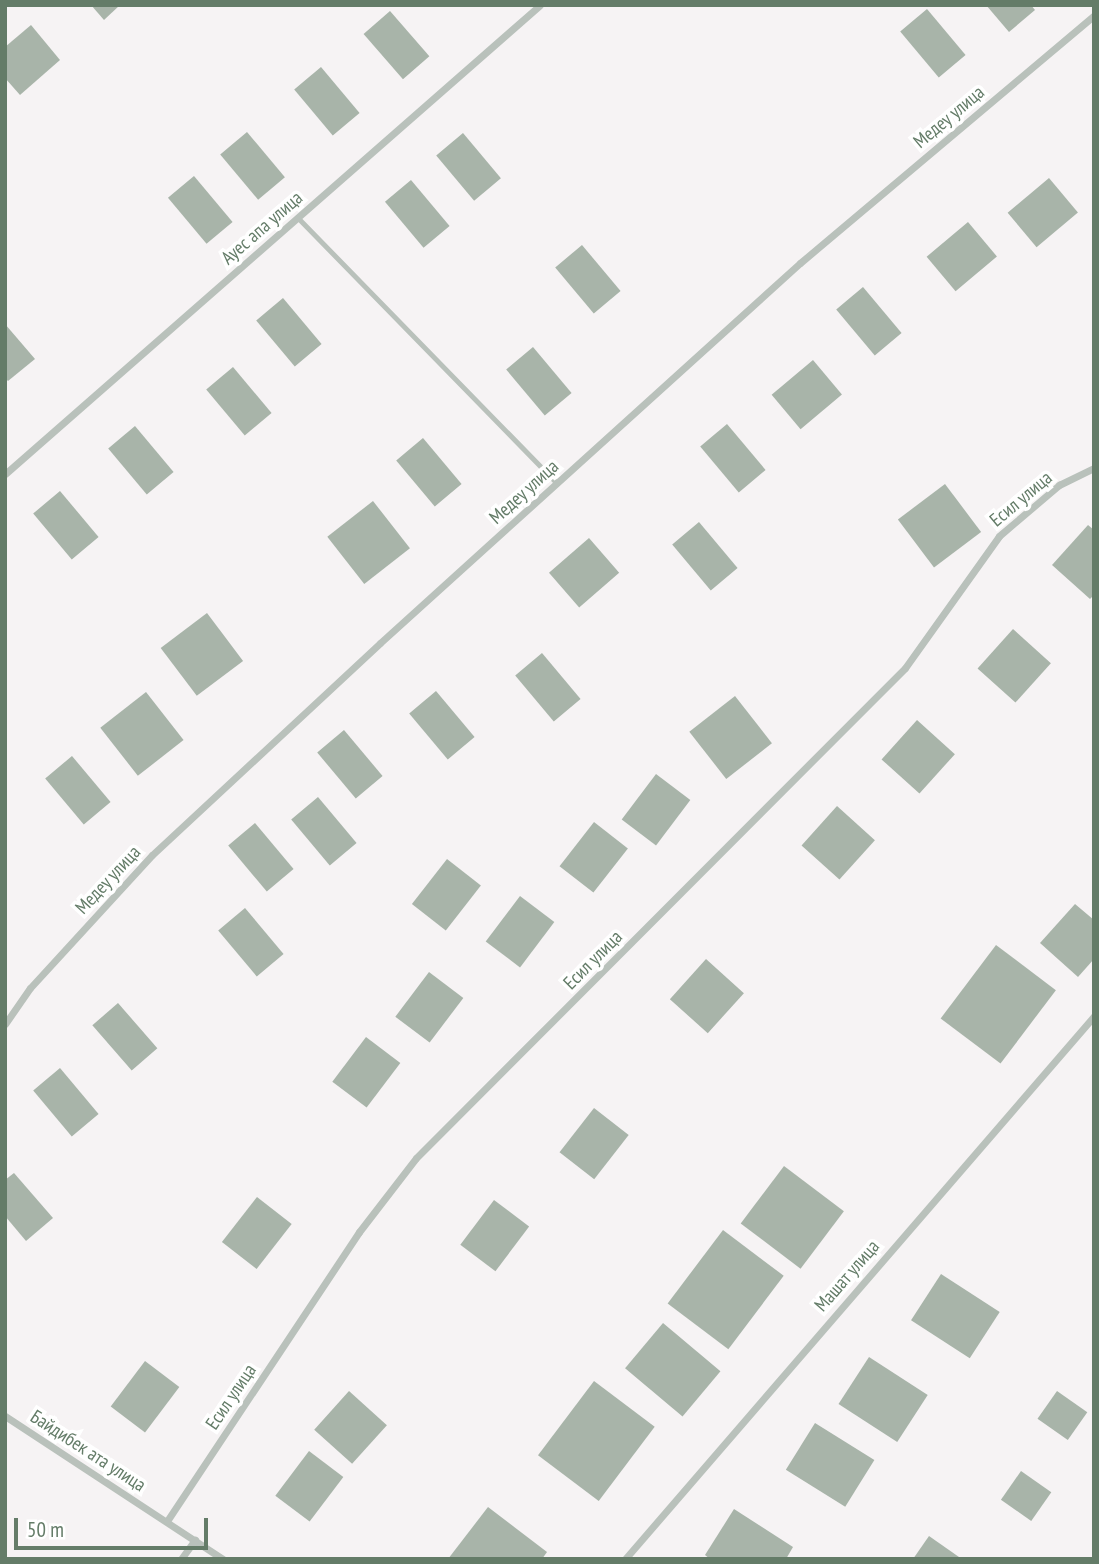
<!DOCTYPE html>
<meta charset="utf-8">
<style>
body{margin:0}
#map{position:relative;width:1099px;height:1564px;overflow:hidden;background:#f6f3f4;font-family:"PT Sans Narrow",sans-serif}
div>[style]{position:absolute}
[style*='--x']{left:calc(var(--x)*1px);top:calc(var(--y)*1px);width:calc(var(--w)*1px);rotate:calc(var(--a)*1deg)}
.building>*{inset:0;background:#a8b4a9;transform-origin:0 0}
.service>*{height:5px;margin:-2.5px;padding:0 2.5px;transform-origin:2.5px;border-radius:2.5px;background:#b9c1bb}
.minor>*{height:7px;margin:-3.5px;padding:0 3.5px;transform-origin:3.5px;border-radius:3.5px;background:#b9c1bb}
span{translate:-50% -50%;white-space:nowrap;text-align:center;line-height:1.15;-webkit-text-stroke:7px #fff;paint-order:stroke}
.street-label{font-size:19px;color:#647c68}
.frame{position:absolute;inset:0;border:7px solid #647c68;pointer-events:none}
.scale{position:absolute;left:14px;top:1518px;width:194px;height:32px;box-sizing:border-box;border:4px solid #647c68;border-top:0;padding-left:9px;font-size:21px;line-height:24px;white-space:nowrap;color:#647c68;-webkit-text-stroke:5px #fff;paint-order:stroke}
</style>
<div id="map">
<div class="building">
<i style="clip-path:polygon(91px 5px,120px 5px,104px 20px)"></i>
<i style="clip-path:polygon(986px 5px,1031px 5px,1035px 10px,1009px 32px)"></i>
<i style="left:927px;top:9px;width:60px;height:35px;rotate:50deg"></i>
<i style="left:390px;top:11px;width:60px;height:35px;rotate:49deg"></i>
<i style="clip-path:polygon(31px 25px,60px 60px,20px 95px,5px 78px,5px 47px)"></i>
<i style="left:321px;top:67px;width:60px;height:35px;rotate:50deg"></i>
<i style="left:247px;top:132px;width:59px;height:35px;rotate:50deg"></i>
<i style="left:463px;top:133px;width:59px;height:35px;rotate:50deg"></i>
<i style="left:194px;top:176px;width:60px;height:34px;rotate:50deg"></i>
<i style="left:1049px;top:178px;width:45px;height:54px;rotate:50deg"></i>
<i style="left:411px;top:180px;width:60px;height:34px;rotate:50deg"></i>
<i style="left:968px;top:222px;width:45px;height:54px;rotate:50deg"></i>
<i style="left:582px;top:245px;width:60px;height:35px;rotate:50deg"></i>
<i style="left:863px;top:287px;width:60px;height:35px;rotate:50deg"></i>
<i style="left:283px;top:298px;width:60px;height:35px;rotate:50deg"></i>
<i style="clip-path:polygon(5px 324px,35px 359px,8px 381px,5px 378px)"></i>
<i style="left:533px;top:347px;width:60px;height:35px;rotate:50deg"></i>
<i style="left:813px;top:360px;width:45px;height:54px;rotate:50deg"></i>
<i style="left:233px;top:367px;width:60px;height:35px;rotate:50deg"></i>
<i style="left:727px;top:424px;width:60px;height:35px;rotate:50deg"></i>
<i style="left:135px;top:426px;width:60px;height:35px;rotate:50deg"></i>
<i style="left:423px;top:438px;width:60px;height:35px;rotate:50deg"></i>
<i style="left:945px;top:484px;width:60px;height:59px;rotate:53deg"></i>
<i style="left:60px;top:491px;width:60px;height:35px;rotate:50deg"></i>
<i style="left:373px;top:501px;width:60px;height:58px;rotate:52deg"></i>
<i style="left:699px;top:522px;width:60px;height:35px;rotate:50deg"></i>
<i style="clip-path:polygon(1088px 525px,1094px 530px,1094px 595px,1090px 599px,1052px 565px)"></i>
<i style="left:589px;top:538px;width:46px;height:53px;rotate:49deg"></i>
<i style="left:207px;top:613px;width:60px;height:58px;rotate:53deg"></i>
<i style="left:1013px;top:629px;width:51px;height:53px;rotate:42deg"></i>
<i style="left:542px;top:653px;width:60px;height:35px;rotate:50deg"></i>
<i style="left:436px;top:691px;width:60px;height:35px;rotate:50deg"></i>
<i style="left:146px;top:692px;width:61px;height:58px;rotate:52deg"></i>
<i style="left:735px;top:696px;width:60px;height:58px;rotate:52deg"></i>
<i style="left:917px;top:720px;width:51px;height:53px;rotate:42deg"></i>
<i style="left:344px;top:730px;width:60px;height:35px;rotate:50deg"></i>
<i style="left:72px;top:756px;width:60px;height:35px;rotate:50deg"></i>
<i style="left:656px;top:774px;width:43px;height:57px;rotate:37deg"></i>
<i style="left:318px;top:797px;width:60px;height:35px;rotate:50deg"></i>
<i style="left:837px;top:806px;width:51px;height:53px;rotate:42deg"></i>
<i style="left:594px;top:822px;width:43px;height:56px;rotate:38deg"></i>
<i style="left:255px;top:823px;width:60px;height:35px;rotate:50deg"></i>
<i style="left:447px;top:859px;width:43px;height:57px;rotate:38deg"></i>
<i style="left:520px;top:896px;width:43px;height:57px;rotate:37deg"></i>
<i style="clip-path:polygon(1075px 904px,1094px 920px,1094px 959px,1078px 977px,1040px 943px)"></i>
<i style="left:245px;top:908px;width:60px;height:35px;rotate:50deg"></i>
<i style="left:996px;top:945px;width:75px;height:92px;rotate:37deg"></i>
<i style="left:706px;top:959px;width:51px;height:54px;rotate:42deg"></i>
<i style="left:429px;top:972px;width:43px;height:56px;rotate:37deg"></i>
<i style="left:118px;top:1003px;width:60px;height:34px;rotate:49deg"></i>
<i style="left:366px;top:1037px;width:43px;height:56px;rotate:37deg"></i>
<i style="left:60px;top:1068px;width:60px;height:35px;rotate:50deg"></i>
<i style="left:594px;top:1108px;width:44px;height:56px;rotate:38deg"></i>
<i style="left:784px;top:1166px;width:75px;height:72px;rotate:37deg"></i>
<i style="clip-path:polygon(14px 1173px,53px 1218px,26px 1241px,5px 1216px,5px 1180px)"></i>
<i style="left:257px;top:1197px;width:44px;height:57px;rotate:38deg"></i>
<i style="left:494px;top:1200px;width:44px;height:56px;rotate:37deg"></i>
<i style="left:723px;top:1230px;width:76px;height:92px;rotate:37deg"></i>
<i style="left:941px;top:1274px;width:70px;height:55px;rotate:33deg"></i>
<i style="left:663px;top:1323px;width:75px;height:59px;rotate:40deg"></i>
<i style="left:869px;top:1357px;width:70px;height:56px;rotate:33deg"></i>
<i style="left:145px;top:1361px;width:43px;height:57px;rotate:37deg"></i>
<i style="left:594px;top:1381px;width:76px;height:93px;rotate:37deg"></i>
<i style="left:349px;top:1391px;width:51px;height:52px;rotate:42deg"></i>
<i style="left:1057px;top:1391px;width:37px;height:34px;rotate:35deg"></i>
<i style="left:815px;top:1423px;width:70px;height:55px;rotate:32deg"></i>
<i style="left:309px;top:1451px;width:43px;height:56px;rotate:37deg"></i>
<i style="left:1021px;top:1471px;width:37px;height:35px;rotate:35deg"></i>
<i style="clip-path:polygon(488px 1507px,547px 1552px,542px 1559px,448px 1559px)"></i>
<i style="clip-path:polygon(734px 1509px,793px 1547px,786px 1559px,710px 1559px,705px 1555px)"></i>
<i style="clip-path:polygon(929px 1536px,959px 1557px,958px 1559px,913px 1559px)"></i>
</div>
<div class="service">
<i style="--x:298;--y:218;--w:371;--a:45.7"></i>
</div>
<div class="minor">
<i style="--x:5;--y:474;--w:711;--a:-41.24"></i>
<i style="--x:5;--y:1024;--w:44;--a:-55.2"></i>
<i style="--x:30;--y:988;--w:180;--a:-47.5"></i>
<i style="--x:152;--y:855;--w:311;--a:-42.9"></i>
<i style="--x:380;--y:643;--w:566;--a:-42.14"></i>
<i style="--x:800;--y:263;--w:385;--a:-40.1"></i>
<i style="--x:5;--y:1416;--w:261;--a:33.3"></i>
<i style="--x:167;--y:1521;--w:347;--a:-56.4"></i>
<i style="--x:359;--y:1232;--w:93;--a:-52.4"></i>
<i style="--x:416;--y:1158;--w:692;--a:-45.06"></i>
<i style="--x:905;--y:668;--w:162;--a:-54.5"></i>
<i style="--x:999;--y:536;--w:79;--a:-40.4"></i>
<i style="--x:1059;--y:485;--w:39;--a:-26"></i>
<i style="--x:181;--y:1559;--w:24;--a:-54"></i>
<i style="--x:625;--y:1559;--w:718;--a:-49.18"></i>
</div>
<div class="street-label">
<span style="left:949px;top:117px;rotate:-40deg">Медеу улица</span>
<span style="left:262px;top:228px;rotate:-41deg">Ауес апа улица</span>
<span style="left:524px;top:492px;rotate:-42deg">Медеу улица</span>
<span style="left:1021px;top:499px;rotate:-40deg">Есил улица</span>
<span style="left:108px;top:880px;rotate:-47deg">Медеу улица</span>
<span style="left:593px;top:960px;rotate:-45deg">Есил улица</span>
<span style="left:847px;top:1276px;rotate:-49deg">Машат улица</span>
<span style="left:231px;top:1397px;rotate:-56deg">Есил улица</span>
<span style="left:88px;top:1451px;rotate:33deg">Байдибек ата улица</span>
</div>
<div class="frame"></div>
<div class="scale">50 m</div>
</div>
